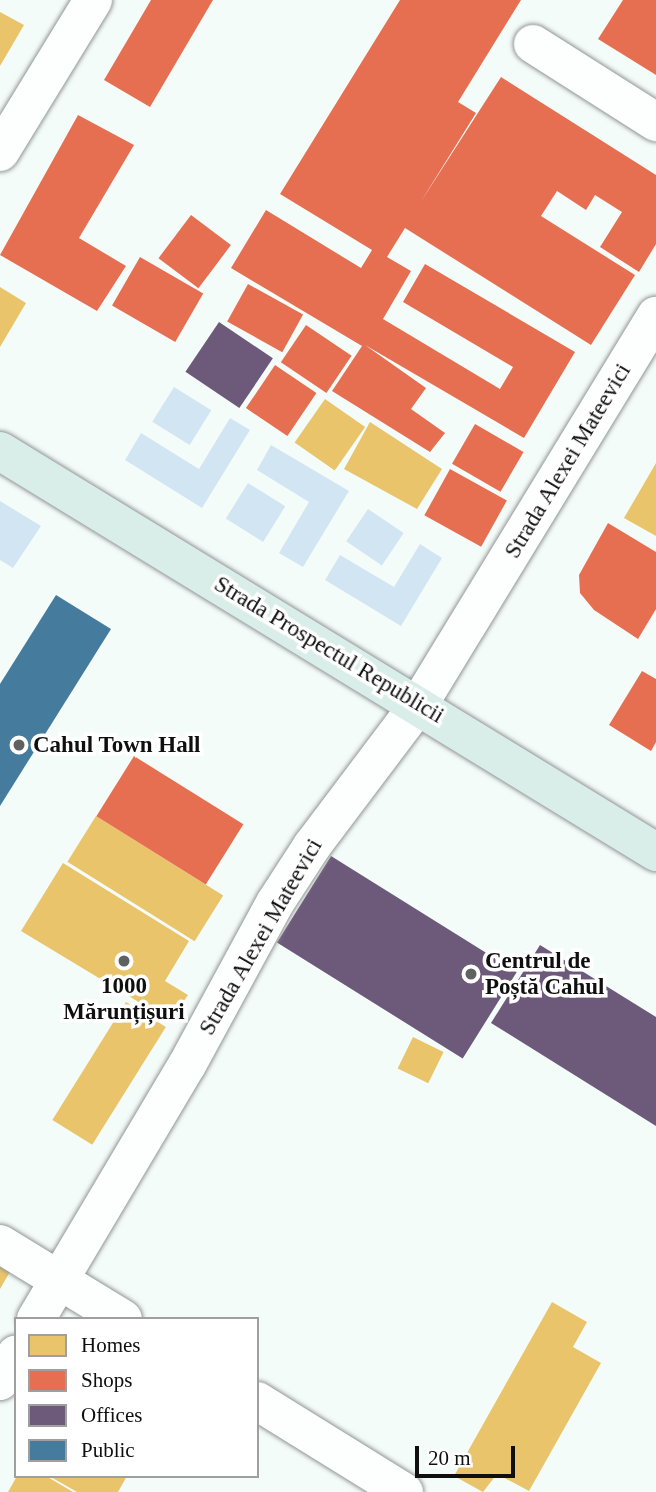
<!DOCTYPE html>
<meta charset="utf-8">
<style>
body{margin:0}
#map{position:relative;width:656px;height:1492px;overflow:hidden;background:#f4fcfa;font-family:"Times New Roman",serif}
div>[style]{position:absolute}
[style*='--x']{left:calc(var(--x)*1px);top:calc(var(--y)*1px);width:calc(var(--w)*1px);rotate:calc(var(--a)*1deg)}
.green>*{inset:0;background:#d2e5f3;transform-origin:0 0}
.homes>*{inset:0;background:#e9c46a;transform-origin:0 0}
.shops>*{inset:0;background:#e76f51;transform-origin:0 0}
.offices>*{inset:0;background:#6d597a;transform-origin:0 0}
.public>*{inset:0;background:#457b9d}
.roads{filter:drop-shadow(0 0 2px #929695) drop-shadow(0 0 2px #929695)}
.minor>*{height:38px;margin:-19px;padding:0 19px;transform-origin:19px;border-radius:19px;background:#fdfffe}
.major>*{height:38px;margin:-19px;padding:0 19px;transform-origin:19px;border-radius:19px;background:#d9eee8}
.dots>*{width:19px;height:19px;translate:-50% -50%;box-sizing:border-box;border:4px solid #fff;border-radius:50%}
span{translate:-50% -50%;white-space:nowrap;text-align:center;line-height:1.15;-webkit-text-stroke:7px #fff;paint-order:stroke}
.street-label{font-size:23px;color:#0f0f0f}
.poi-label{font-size:23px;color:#0f0f0f;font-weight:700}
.left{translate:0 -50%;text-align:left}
.legend{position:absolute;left:14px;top:1317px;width:245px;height:161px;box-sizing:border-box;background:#fff;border:2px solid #9f9f9f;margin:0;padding:9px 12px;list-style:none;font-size:21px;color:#0f0f0f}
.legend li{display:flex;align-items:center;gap:14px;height:35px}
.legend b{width:35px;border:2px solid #9f9f9f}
.scale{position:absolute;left:415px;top:1446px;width:100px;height:32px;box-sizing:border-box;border:4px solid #0f0f0f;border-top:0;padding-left:9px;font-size:21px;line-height:24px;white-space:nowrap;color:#0f0f0f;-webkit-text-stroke:5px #fff;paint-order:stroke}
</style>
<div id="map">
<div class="green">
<i style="left:174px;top:387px;width:44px;height:41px;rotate:32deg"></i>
<i style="clip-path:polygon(230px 418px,250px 430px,202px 508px,125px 460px,141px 433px,199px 469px)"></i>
<i style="clip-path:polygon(271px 445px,349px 491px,303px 567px,279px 553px,309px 502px,257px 470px)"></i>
<i style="left:248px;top:483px;width:44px;height:42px;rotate:32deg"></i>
<i style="clip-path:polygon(0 501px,41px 526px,13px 568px,0 560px)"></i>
<i style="left:368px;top:509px;width:43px;height:39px;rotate:34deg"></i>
<i style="clip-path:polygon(420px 544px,442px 558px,401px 626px,325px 580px,340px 555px,394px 587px)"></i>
</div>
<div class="homes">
<i style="clip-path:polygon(0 12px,24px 25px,0 66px)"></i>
<i style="clip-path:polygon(0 287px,26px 303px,0 347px)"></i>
<i style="left:325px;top:399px;width:49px;height:53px;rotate:35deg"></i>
<i style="clip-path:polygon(370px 422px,442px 469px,417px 509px,344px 469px)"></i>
<i style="clip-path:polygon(656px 463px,656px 536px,624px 518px)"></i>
<i style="left:96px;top:816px;width:150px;height:54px;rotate:32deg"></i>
<i style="clip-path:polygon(63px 863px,189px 941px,165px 981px,188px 995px,170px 1021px,21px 931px)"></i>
<i style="left:126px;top:1002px;width:47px;height:139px;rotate:32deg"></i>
<i style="left:413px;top:1037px;width:34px;height:35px;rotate:26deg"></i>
<i style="clip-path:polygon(0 1254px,15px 1263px,0 1289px)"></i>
<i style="clip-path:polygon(552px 1302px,587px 1322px,573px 1347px,601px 1363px,529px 1491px,497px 1474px,483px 1492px,454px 1476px)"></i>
<i style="clip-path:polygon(17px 1476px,46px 1476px,73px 1492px,8px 1492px)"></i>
<i style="clip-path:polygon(49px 1476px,127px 1476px,118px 1492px,77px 1492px)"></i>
</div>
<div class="shops">
<i style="clip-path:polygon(151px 0,213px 0,150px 107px,104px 80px)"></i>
<i style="clip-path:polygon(400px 0,521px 0,458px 102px,476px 113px,420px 203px,501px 77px,656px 175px,656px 244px,639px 272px,600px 247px,622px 212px,595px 195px,586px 210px,557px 191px,541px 216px,635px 275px,591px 345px,405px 228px,387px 257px,411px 271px,383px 319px,500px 389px,513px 367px,403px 302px,425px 264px,575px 352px,524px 438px,365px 345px,426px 388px,411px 409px,445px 433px,430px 452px,332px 391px,362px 346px,231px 268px,266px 210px,361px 268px,372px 250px,280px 194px)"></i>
<i style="clip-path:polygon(623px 0,656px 0,656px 75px,598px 39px)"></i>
<i style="clip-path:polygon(78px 115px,134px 145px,79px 238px,126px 266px,97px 311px,0 255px)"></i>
<i style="left:191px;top:215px;width:50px;height:54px;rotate:37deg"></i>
<i style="left:140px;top:257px;width:73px;height:56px;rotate:30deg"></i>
<i style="left:248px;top:284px;width:63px;height:43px;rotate:29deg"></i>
<i style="left:306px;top:325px;width:55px;height:45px;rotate:34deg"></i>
<i style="left:275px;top:365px;width:50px;height:52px;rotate:34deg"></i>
<i style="left:475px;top:424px;width:56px;height:46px;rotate:30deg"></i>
<i style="left:450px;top:469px;width:65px;height:53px;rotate:29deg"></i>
<i style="clip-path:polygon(608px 523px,656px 552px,656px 609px,638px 639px,594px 610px,580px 593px,579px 575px)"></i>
<i style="clip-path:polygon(642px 671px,656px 679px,656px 742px,651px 751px,609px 725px)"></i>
<i style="left:134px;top:756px;width:129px;height:71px;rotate:32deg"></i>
</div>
<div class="offices">
<i style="left:219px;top:322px;width:65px;height:60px;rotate:34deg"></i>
<i style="left:331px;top:856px;width:219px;height:102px;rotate:32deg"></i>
<i style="clip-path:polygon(540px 945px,656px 1017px,656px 1126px,491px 1023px)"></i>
</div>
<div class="public">
<i style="clip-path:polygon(56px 595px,111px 629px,0 806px,0 684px)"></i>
</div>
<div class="roads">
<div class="minor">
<i style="--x:533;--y:44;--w:146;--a:32.4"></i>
<i style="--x:0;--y:152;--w:178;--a:-58.5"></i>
<i style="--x:0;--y:1244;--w:144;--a:31.4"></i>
<i style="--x:36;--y:1319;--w:295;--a:-59.3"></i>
<i style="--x:187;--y:1065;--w:184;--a:-61.5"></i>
<i style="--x:275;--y:903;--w:68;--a:-57"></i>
<i style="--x:312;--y:846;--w:178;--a:-53"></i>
<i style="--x:419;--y:704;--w:455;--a:-58.6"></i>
<i style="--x:0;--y:1381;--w:31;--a:-59"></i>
<i style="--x:257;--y:1401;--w:173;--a:31.8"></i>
</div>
<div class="major">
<i style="--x:0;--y:451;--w:769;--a:31.44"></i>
</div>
</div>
<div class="dots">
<i style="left:19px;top:745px;background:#5f6261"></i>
<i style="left:124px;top:961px;background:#5f6261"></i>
<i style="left:471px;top:974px;background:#5f6261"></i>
</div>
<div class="street-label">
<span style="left:568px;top:461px;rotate:-59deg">Strada Alexei Mateevici</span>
<span style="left:329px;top:650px;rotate:31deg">Strada Prospectul Republicii</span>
<span style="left:261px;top:937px;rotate:-60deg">Strada Alexei Mateevici</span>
</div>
<div class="poi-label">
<span class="left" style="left:33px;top:745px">Cahul Town Hall</span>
<span class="left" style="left:485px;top:974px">Centrul de<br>Poștă Cahul</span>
<span style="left:124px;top:999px">1000<br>Mărunțișuri</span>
</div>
<ul class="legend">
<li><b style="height:19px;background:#e9c46a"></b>Homes</li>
<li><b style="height:19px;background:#e76f51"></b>Shops</li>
<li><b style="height:19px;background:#6d597a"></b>Offices</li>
<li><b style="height:19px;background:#457b9d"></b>Public</li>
</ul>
<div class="scale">20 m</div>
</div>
